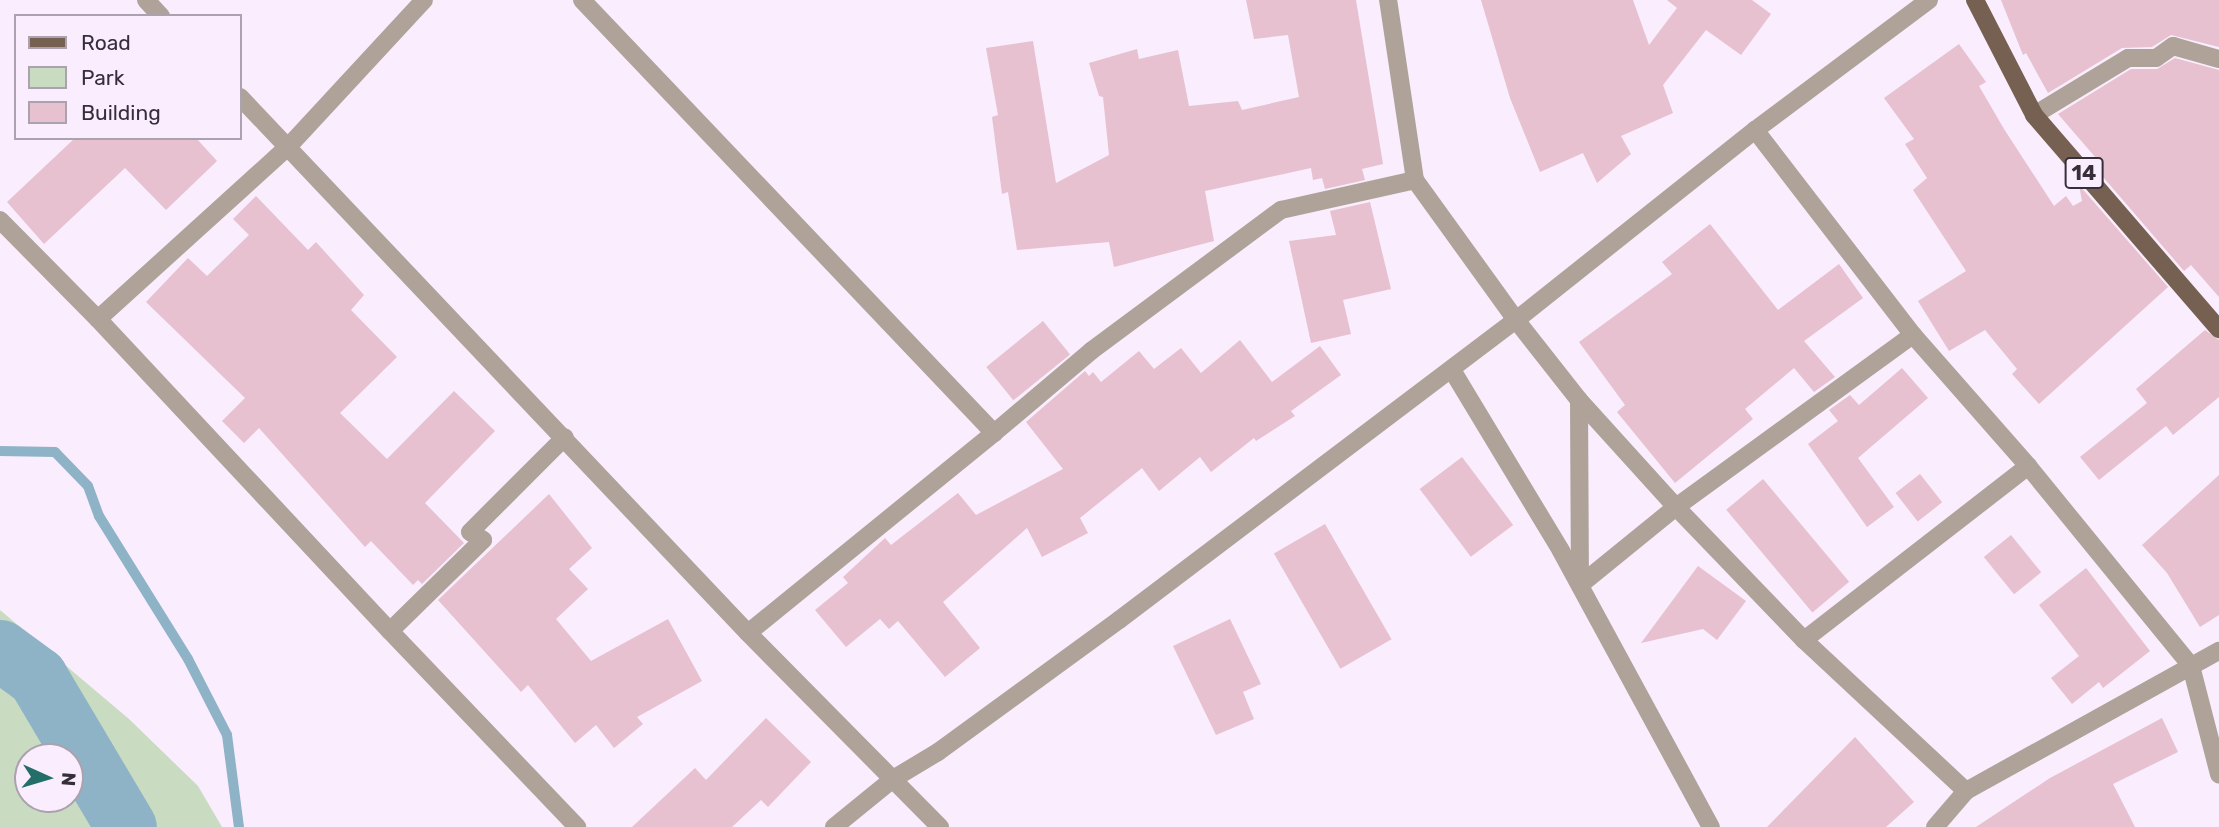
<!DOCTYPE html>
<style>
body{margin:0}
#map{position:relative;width:2219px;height:827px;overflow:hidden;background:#f9edfe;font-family:Rubik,sans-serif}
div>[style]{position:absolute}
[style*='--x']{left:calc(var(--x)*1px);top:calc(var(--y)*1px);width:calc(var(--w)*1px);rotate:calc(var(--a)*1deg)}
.green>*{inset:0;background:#c9dcc1}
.stream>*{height:10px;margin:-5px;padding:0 5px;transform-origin:5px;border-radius:5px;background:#8eb3c6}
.river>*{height:61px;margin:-30.5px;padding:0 30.5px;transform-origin:30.5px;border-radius:30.5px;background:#8eb3c6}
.building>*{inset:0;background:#e7c1cf;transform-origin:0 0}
.minor>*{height:18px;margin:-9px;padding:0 9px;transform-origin:9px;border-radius:9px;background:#aea299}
.major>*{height:18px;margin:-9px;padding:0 9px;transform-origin:9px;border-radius:9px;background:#766051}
span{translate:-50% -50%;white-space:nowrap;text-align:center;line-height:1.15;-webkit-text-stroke:5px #f9edfe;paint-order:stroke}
.shield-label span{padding:2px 5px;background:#f9edfe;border:2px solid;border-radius:5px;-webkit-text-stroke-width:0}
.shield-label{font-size:21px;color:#362e39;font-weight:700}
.legend{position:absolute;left:14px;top:14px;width:228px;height:126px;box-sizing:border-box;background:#f9edfe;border:2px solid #aba1af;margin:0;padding:9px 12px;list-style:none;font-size:21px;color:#362e39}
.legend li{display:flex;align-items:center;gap:14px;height:35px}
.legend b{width:35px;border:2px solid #aba1af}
.north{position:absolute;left:14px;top:743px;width:70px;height:70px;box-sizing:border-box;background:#f9edfe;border:2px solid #aba1af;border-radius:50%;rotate:94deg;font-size:19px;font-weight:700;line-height:28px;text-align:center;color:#362e39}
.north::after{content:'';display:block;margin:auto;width:24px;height:32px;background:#246e6a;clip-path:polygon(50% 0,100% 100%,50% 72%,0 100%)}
</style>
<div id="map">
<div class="green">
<i style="clip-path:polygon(evenodd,0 610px,129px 719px,198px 786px,222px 827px,0 827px,0 610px,28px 757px,70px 757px,70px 799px,28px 799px,28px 757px)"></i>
</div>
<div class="stream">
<i style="--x:0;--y:451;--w:55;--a:1"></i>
<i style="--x:55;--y:452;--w:47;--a:45.9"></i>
<i style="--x:88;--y:486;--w:32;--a:70"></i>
<i style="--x:99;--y:516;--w:168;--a:58.1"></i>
<i style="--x:188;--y:659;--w:85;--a:62.8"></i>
<i style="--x:227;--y:735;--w:93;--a:82.6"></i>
</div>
<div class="river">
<i style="--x:0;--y:650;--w:46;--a:36.1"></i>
<i style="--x:37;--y:677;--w:174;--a:59.3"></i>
</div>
<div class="building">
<i style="clip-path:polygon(1246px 0,1356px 0,1383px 164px,1362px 169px,1365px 180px,1325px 189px,1322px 178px,1313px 180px,1311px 168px,1205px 191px,1214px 241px,1114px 267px,1109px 242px,1017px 250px,1008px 192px,1002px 194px,992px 117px,998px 115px,986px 48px,1033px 41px,1056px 183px,1109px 155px,1103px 97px,1099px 96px,1089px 63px,1137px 49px,1139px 59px,1178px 50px,1189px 106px,1238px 101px,1242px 110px,1299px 97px,1288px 35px,1254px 39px)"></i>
<i style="clip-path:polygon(1481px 0,1633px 0,1649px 45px,1677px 8px,1667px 0,1752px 0,1771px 14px,1741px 55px,1706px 30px,1663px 85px,1673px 113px,1621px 136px,1631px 154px,1597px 183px,1583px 153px,1540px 172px,1510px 98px)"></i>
<i style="clip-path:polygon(2001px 0,2219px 0,2219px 47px,2171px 35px,2152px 47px,2122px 48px,2048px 93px,2026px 53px,2023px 55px)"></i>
<i style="clip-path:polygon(1959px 44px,1986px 82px,1979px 86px,2004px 129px,2054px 206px,2066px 196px,2073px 206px,2082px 201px,2079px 185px,2168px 287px,2039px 404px,2012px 374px,2017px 369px,1985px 330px,1949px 351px,1918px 301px,1966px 271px,1913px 190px,1927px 178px,1905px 144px,1914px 139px,1884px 98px)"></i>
<i style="clip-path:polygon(2175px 58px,2219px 70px,2219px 297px,2191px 265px,2184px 271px,2097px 170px,2102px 165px,2058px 114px,2131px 69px,2157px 69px)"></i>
<i style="clip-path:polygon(75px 138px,196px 138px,217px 161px,166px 210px,125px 168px,44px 244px,7px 202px)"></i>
<i style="clip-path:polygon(256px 196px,308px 250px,316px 242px,364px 295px,351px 310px,397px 357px,340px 413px,387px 459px,454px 391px,495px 431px,425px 503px,464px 543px,422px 584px,418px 580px,413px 585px,371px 541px,365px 547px,259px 428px,244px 443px,222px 421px,245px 398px,146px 302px,188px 258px,207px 276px,249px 235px,233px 219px)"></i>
<i style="clip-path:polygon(1370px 202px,1391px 289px,1343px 300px,1351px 334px,1311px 343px,1289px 241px,1336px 235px,1330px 211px)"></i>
<i style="clip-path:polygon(1710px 224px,1778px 310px,1839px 264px,1863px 298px,1804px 341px,1835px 377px,1814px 392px,1794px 368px,1745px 409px,1753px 419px,1675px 483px,1617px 412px,1625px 405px,1579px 342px,1672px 274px,1662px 262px)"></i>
<i style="left:1043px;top:321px;width:43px;height:73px;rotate:51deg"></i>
<i style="clip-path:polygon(2205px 330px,2219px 340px,2219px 397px,2173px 435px,2166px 426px,2099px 480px,2080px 457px,2147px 403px,2136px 389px)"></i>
<i style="clip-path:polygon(1240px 340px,1272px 382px,1320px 346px,1341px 375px,1291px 411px,1295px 416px,1256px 441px,1254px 438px,1211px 472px,1200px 457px,1159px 491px,1142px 468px,1080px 518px,1088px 533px,1042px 557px,1027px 528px,943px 602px,980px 648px,945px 677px,898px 621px,889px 629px,880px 619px,846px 647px,815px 610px,848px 583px,843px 577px,885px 538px,891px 545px,958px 493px,976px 515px,1063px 469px,1026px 422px,1085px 371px,1089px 376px,1093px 372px,1101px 382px,1139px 351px,1154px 369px,1181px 348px,1201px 373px)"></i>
<i style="clip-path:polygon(1902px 368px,1928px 398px,1858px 458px,1894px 507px,1867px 527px,1808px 444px,1838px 421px,1829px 410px,1850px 395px,1859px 405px)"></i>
<i style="left:1462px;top:457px;width:85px;height:53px;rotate:53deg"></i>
<i style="left:1920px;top:474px;width:36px;height:31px;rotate:52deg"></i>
<i style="clip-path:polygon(2219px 475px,2219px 615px,2200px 627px,2167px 573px,2142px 545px)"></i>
<i style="left:1763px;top:479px;width:134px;height:48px;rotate:50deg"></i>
<i style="clip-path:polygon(549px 494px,592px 548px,569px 569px,588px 589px,556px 619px,591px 661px,668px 619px,702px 681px,637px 717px,643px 724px,614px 748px,596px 725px,575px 743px,528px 685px,521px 692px,438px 600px)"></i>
<i style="left:1325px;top:524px;width:133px;height:59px;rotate:60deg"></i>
<i style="left:2011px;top:535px;width:48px;height:35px;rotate:51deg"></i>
<i style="clip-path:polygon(1698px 566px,1746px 601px,1717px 640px,1703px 629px,1641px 643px)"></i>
<i style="clip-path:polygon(2086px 568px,2150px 651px,2103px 688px,2099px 682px,2072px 704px,2051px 678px,2079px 656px,2039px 605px)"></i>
<i style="clip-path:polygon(1230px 619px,1261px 684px,1243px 692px,1254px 719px,1216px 735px,1173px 646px)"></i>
<i style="clip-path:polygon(766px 718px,811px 762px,768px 807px,761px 800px,732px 827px,632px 827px,695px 768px,706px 780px)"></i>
<i style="clip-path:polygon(2162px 718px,2178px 752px,2113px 784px,2135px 827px,1976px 827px,2050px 778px)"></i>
<i style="clip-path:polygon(1855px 737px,1914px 802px,1886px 827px,1767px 827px)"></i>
</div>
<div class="minor">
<i style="--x:146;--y:0;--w:22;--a:47"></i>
<i style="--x:582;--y:0;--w:598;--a:46.42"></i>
<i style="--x:994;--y:433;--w:317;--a:140.9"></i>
<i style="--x:1929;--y:0;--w:217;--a:143.2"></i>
<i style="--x:1755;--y:130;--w:305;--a:141.5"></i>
<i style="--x:1516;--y:320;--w:102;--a:51.8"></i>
<i style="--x:1579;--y:400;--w:144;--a:47.8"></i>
<i style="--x:1676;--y:507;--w:185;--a:46.1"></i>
<i style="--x:1804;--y:640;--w:221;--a:43"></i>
<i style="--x:240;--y:97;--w:738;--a:46.54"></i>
<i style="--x:748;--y:633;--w:273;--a:45.3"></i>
<i style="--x:2034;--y:115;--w:110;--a:-31.2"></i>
<i style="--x:2128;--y:58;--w:28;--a:0"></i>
<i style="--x:2156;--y:58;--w:21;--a:-35"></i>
<i style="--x:2173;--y:46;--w:48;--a:15.8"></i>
<i style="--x:0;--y:220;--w:139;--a:45.3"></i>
<i style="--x:98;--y:319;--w:256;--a:-42.2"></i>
<i style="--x:288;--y:147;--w:200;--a:-47.2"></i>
<i style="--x:98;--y:319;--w:427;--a:46.9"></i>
<i style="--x:390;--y:631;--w:130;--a:-44.4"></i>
<i style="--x:483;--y:540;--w:15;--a:-148"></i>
<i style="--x:470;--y:532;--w:134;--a:-45"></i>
<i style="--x:1913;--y:335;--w:174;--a:48.7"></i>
<i style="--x:1452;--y:370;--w:211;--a:58.9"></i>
<i style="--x:1561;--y:551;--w:314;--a:61.5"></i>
<i style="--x:1579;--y:400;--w:182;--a:89.7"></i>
<i style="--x:994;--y:433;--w:127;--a:-40.2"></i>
<i style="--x:1091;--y:351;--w:237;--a:-36.6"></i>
<i style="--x:1281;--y:210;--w:137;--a:-12.6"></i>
<i style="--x:1580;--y:585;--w:124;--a:-39.1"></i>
<i style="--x:1676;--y:507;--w:293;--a:-36"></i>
<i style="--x:1913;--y:335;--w:259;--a:-127.6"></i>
<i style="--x:390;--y:631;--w:271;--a:46.3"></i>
<i style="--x:1804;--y:640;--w:284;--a:-37.8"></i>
<i style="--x:2028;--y:466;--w:258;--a:50.8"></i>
<i style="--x:2191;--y:666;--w:112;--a:75.5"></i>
<i style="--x:834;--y:827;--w:76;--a:-39.1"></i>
<i style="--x:893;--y:779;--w:52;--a:-31"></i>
<i style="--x:938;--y:752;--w:224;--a:-36.1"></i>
<i style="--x:1119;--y:620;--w:498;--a:-37.1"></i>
<i style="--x:1516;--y:320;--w:173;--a:-125.8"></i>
<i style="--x:1415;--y:180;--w:182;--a:-98.5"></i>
<i style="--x:1935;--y:827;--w:48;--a:-49.3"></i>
<i style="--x:1966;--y:791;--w:289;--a:-29"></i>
</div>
<div class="major">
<i style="--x:1975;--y:0;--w:129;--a:62.8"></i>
<i style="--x:2034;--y:115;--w:283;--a:49.2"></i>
</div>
<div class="shield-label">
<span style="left:2084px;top:173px">14</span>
</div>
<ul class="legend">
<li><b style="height:9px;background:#766051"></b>Road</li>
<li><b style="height:19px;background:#c9dcc1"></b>Park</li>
<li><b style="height:19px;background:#e7c1cf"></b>Building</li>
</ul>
<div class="north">N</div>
</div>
